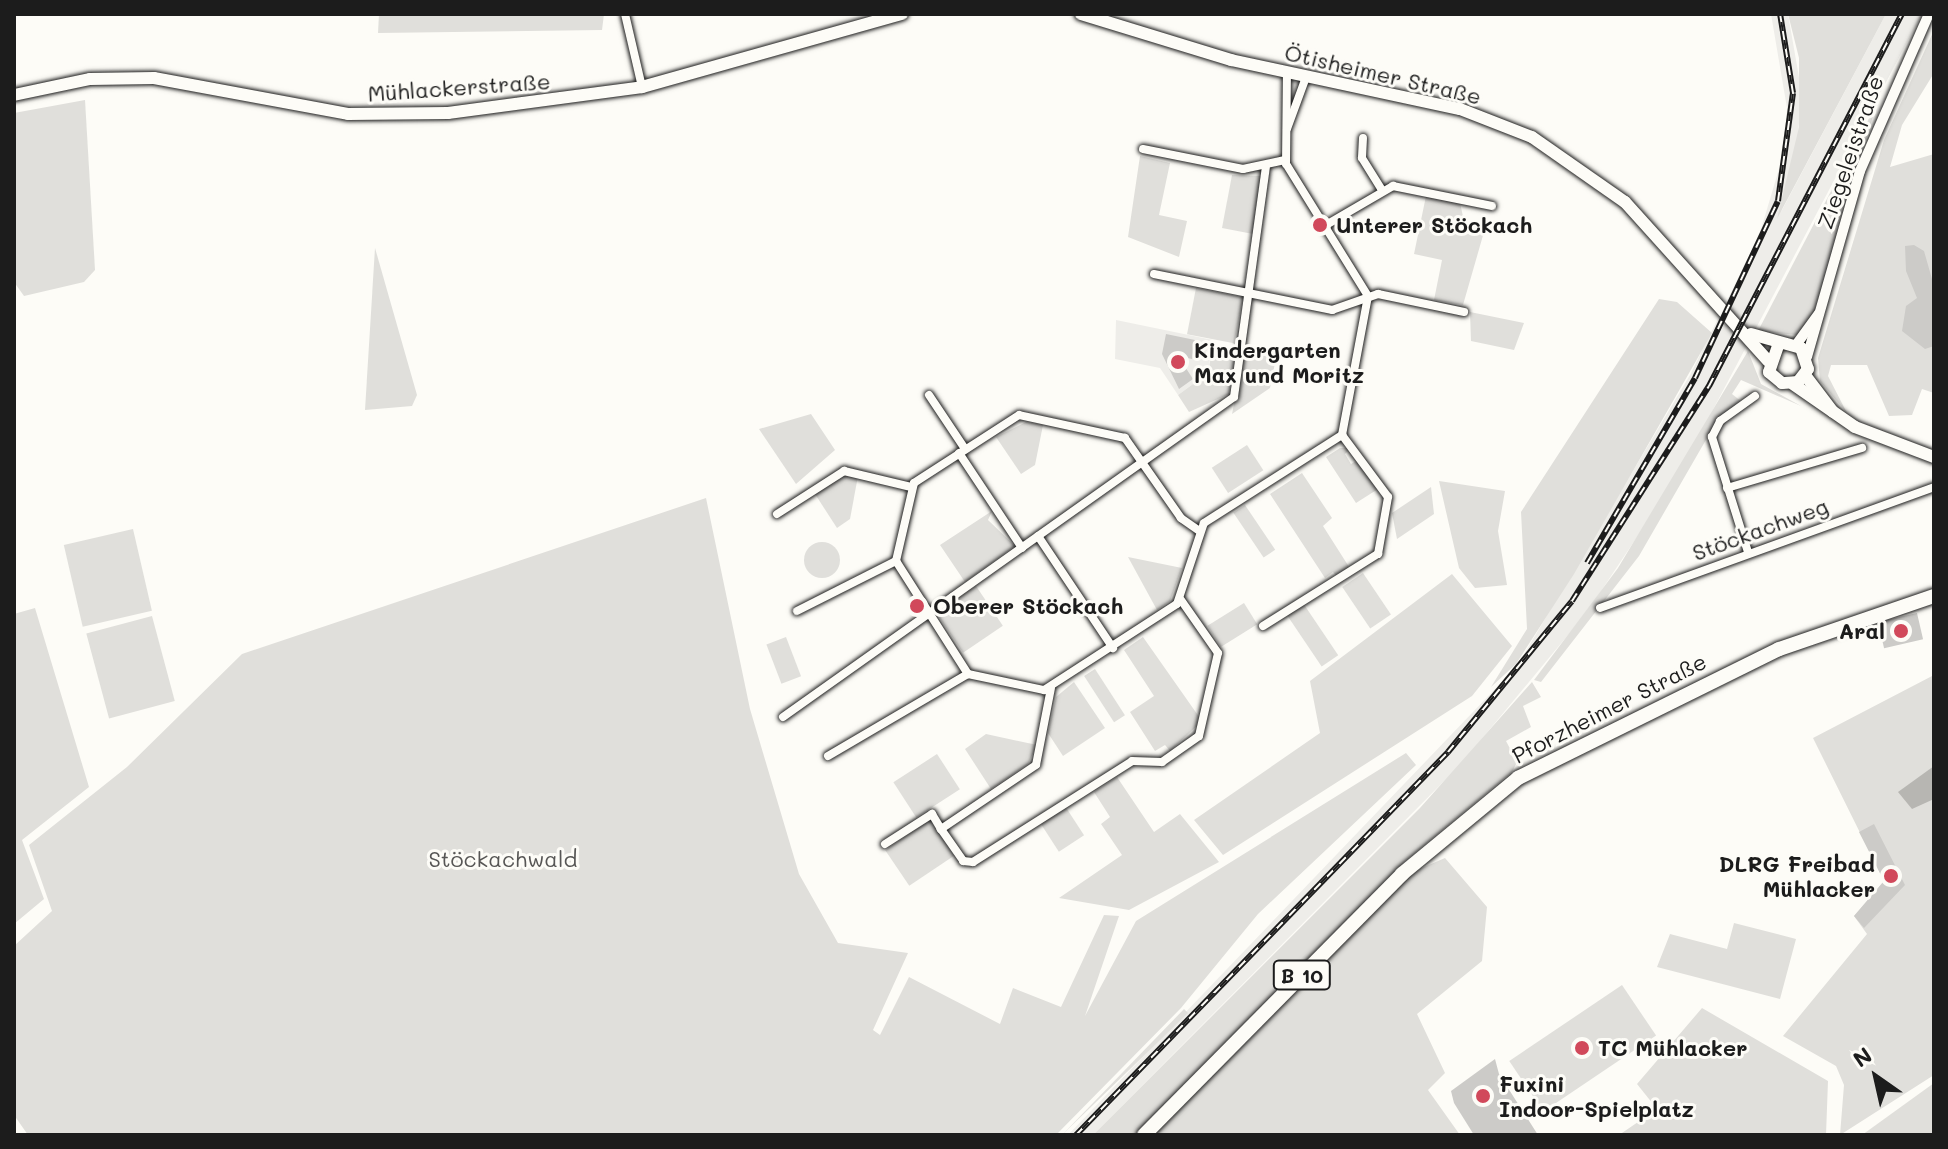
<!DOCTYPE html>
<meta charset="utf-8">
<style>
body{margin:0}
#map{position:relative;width:1948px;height:1149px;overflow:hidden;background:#fdfcf7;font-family:Mali,sans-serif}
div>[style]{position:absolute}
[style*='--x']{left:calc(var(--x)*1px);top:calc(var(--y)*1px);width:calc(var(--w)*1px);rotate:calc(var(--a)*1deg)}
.built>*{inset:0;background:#eeede9}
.green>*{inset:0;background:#e0dfdb;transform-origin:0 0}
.round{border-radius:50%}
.water>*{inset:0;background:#b7b6b2}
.building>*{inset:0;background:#cccbc8;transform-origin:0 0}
.roads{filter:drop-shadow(0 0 2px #1c1c1c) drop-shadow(0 0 2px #1c1c1c)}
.minor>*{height:8px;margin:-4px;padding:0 4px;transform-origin:4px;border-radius:4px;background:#fdfcf7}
.tertiary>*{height:10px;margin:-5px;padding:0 5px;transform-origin:5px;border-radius:5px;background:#fdfcf7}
.secondary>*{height:12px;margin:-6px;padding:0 6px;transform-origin:6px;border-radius:6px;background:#fdfcf7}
.primary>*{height:14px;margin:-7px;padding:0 7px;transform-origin:7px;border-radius:7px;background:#fdfcf7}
.rail>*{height:6px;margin-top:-3px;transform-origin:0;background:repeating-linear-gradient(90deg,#fdfcf7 0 9px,#1c1c1c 0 18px);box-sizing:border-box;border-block:2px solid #1c1c1c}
.dots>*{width:22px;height:22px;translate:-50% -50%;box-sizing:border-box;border:4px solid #fdfcf7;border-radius:50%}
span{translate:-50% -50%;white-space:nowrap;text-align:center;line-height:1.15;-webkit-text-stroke:6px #fdfcf7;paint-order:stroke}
.shield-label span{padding:2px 6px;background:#fdfcf7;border:2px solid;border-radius:6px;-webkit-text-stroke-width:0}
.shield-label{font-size:20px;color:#1c1c1c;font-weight:700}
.street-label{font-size:22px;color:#1c1c1c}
.poi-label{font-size:22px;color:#1c1c1c;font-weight:700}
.left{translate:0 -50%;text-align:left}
.right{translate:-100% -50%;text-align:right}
.park-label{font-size:22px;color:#575655}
.frame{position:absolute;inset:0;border:16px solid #1c1c1c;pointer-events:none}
.north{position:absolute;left:1836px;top:1037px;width:80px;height:80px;-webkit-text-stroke:6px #fdfcf7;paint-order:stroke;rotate:326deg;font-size:22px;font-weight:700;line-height:32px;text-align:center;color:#1c1c1c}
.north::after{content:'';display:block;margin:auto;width:28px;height:36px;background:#1c1c1c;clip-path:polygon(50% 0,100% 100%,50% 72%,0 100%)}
</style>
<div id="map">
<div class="built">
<i style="clip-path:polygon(1771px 14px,1788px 14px,1801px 89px,1797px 157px,1781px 212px,1886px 14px,1922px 14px,1679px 474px,1587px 612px,1461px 764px,1093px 1135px,1068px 1135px,1517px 666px,1690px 375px,1759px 236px,1784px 152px,1787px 108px)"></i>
<i style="clip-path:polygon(1116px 320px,1213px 340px,1208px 373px,1178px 395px,1160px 368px,1115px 359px)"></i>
</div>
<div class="green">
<i style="clip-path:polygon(379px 14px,604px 14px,602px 30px,378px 33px)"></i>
<i style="clip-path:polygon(1788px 14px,1886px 14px,1777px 219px,1799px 127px,1799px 58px)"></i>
<i style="clip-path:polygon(1934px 30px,1934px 73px,1902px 125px,1890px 167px,1934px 154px,1934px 393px,1922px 389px,1912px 415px,1889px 416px,1867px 365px,1831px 365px,1828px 376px,1847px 413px,1820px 381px,1818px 358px,1884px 140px)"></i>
<i style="clip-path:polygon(85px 100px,95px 270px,84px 282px,24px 296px,14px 282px,14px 113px)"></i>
<i style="clip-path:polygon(1877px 103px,1814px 312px,1797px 335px,1758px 331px)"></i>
<i style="clip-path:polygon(1140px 156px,1170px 163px,1159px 215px,1187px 221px,1179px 257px,1128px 237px)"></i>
<i style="clip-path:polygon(1232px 175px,1261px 176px,1253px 234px,1222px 228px)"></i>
<i style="clip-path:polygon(1426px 196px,1460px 203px,1464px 221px,1486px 225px,1463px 305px,1434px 300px,1442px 260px,1414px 254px)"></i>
<i style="clip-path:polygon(375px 248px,417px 395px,412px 406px,365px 410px)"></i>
<i style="left:1196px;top:288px;width:48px;height:47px;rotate:11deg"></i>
<i style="clip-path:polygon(1659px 299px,1677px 302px,1712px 333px,1574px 574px,1516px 664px,1491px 687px,1527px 629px,1521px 512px)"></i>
<i style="clip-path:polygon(1470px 312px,1524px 323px,1514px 350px,1471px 341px)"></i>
<i style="clip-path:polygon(1213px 345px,1236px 349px,1229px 394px,1189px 412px,1178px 395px,1208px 373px)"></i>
<i style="clip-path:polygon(1748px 351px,1761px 384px,1801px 406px,1741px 380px,1732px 394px,1742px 402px,1718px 419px,1639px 556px,1541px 682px,1534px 680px,1618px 568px)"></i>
<i style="clip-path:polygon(1245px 352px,1276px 358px,1270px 388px,1232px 414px)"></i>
<i style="clip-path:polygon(811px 414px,835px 450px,796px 484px,759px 429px)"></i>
<i style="clip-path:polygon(1026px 422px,1043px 425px,1035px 465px,1021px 474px,996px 437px)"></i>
<i style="left:1247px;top:445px;width:30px;height:42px;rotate:57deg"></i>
<i style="clip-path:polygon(1340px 448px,1351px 448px,1345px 454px,1351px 464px,1358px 460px,1378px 489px,1356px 503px,1326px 457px)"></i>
<i style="clip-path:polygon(1302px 473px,1332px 518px,1323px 526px,1351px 570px,1338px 578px,1333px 572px,1325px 578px,1270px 494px)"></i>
<i style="clip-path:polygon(845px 475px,858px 476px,850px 519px,837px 528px,815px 494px)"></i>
<i style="clip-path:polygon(1439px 481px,1505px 491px,1498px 531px,1507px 585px,1475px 588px,1459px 568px)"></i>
<i style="clip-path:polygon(1431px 487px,1434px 514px,1397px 539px,1392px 513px)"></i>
<i style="clip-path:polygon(706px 498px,750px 709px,799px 874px,838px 943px,908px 953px,873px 1030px,880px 1035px,909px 977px,1000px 1024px,1013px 988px,1061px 1007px,1104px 915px,1119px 916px,1085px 1016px,1136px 921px,1406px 753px,1416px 765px,1258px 914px,1181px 1008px,1056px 1135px,28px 1135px,14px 1115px,14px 946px,52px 911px,29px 845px,127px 767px,242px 654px)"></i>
<i style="left:1245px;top:505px;width:54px;height:14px;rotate:56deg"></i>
<i style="clip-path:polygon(992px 511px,988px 520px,1015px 546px,965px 582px,940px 545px)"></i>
<i style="left:133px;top:529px;width:84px;height:71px;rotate:77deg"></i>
<i class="round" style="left:804px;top:542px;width:36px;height:36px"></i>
<i style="clip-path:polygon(1128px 557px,1182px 568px,1170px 601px,1157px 610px)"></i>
<i style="left:1363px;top:573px;width:50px;height:25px;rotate:56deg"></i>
<i style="clip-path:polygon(1452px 574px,1512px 646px,1472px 696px,1223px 855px,1194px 820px,1320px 733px,1310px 681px)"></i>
<i style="left:976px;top:586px;width:48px;height:48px;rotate:56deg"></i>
<i style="left:1244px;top:603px;width:25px;height:43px;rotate:58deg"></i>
<i style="left:1303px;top:603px;width:63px;height:20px;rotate:56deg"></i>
<i style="clip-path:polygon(35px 608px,89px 787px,22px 840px,44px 899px,14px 924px,14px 614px)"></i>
<i style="left:152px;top:616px;width:88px;height:68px;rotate:75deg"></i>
<i style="left:786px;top:637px;width:42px;height:21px;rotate:69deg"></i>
<i style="clip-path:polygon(1143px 637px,1202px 721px,1170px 751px,1165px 745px,1155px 751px,1130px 712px,1154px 696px,1124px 650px)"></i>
<i style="left:1095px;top:669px;width:55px;height:13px;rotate:57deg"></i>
<i style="clip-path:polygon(1934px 675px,1934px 1075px,1840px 1135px,1844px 1085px,1836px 1066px,1783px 1036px,1867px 934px,1854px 916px,1884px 881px,1813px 738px)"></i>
<i style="clip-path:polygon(1074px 682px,1105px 728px,1063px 756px,1048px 733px,1056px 697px)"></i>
<i style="clip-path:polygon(1532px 682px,1541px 697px,1523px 706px,1531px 727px,1506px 741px,1517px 762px,1512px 772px,1405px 861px,1135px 1135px,1093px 1135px,1420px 808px)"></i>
<i style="clip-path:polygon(986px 734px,1037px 745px,1028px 764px,991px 789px,965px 749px)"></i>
<i style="left:937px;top:754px;width:42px;height:52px;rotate:57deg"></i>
<i style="clip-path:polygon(1117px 777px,1154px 832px,1180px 814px,1219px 862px,1129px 910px,1059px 898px,1122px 855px,1101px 824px,1110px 817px,1094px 792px)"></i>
<i style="left:1065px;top:806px;width:35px;height:30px;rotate:57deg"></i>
<i style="left:930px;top:820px;width:43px;height:54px;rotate:56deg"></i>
<i style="clip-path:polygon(1445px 858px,1487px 907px,1482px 961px,1417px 1014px,1445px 1073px,1428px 1090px,1460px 1135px,1153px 1135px,1385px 899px,1415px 871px)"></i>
<i style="clip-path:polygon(1734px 923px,1796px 939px,1780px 999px,1657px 967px,1670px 934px,1727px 949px)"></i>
<i style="left:1622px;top:985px;width:61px;height:136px;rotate:56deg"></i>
<i style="clip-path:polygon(1702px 1008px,1828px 1081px,1826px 1135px,1619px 1135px,1657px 1109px,1637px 1084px)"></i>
<i style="clip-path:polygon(1184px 1009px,1188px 1013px,1062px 1135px)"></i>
<i style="clip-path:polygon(1934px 1083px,1934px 1135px,1862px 1135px)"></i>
</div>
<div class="water">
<i style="clip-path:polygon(1934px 766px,1934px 799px,1912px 809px,1898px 792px)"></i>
</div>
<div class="building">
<i style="clip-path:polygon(1914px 245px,1924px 251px,1934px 286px,1934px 346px,1925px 349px,1902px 331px,1906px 306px,1917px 298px,1906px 271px,1905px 246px)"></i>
<i style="clip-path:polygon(1166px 334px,1195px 340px,1192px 359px,1178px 356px,1193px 379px,1179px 389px,1162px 354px)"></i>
<i style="left:1917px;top:613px;width:27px;height:40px;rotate:77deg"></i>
<i style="clip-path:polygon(1874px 824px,1905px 885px,1864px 928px,1854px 916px,1884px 881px,1859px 832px)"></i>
<i style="clip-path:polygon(1495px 1059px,1499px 1074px,1538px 1135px,1474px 1135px,1454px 1103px,1451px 1091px)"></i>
</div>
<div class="roads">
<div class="minor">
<i style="--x:625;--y:14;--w:75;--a:76.9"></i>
<i style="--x:1287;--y:129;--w:55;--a:-69.9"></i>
<i style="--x:1363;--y:138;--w:20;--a:93"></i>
<i style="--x:1362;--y:158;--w:36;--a:58"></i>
<i style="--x:1143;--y:149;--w:102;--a:11.3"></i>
<i style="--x:1243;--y:169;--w:43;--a:-12.1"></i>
<i style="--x:1326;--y:225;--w:78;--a:-30.2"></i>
<i style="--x:1393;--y:186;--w:101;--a:11.4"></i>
<i style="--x:1154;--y:274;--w:182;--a:11.4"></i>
<i style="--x:1332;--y:310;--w:49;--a:-19.2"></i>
<i style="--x:1378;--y:294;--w:88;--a:11.8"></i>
<i style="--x:929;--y:395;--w:65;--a:56.3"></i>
<i style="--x:959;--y:453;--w:114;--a:56.4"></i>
<i style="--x:1727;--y:488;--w:141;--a:-16.5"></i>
<i style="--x:777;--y:514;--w:80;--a:-32.7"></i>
<i style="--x:844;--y:471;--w:69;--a:13.4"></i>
<i style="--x:1198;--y:530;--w:21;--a:-145"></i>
<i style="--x:1181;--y:518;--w:98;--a:-125"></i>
<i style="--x:1125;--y:438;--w:108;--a:-167.8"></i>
<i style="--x:1019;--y:415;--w:125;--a:147.1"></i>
<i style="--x:914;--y:483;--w:80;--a:103"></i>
<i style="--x:896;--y:561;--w:134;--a:57.5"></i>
<i style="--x:968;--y:674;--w:78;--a:11.9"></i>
<i style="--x:1044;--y:690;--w:158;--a:-32.9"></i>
<i style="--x:1177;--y:604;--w:85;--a:-71.6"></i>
<i style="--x:1204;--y:523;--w:164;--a:-32.5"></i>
<i style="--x:1342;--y:435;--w:141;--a:-79.4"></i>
<i style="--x:1368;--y:296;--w:155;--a:-121.8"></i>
<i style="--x:1286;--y:164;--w:91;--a:-89.4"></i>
<i style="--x:1038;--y:536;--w:135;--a:56.2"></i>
<i style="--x:1748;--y:552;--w:121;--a:-107.4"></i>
<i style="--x:1712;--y:437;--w:18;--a:-63"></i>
<i style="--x:1720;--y:421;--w:43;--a:-35.5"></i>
<i style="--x:1600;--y:608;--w:355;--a:-19.9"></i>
<i style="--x:797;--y:611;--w:111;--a:-26.8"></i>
<i style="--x:1263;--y:626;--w:136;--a:-32.1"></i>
<i style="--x:1378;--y:554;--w:58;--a:-80"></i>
<i style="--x:1388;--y:497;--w:77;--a:-126.6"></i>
<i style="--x:1051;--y:688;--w:78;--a:101"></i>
<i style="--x:1036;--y:765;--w:115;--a:146"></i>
<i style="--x:941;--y:829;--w:39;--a:55"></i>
<i style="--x:963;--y:861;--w:10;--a:6"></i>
<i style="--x:973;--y:862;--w:188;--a:-32.4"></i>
<i style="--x:1132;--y:761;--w:30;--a:2"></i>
<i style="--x:1162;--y:762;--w:45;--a:-35.1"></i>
<i style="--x:1199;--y:736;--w:85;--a:-77.1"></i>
<i style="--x:1218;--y:653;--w:65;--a:-124.9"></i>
<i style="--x:783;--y:717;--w:553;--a:-35.36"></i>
<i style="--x:1234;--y:397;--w:232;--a:-82.1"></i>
<i style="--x:828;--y:756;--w:162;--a:-30.4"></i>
<i style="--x:885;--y:844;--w:56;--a:-32.6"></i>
<i style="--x:932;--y:814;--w:17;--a:59"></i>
</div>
<div class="tertiary">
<i style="--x:1796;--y:345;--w:39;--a:-54"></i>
<i style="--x:1807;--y:357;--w:193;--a:-74.1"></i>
<i style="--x:1860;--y:171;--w:171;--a:-66.3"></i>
</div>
<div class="secondary">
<i style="--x:1081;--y:14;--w:157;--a:17"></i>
<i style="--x:1231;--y:60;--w:234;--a:12.1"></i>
<i style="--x:1460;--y:109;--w:77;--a:21.3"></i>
<i style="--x:1532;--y:137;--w:113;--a:35"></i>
<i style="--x:1625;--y:202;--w:214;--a:48"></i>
<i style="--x:14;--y:95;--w:78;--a:-11.9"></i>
<i style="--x:90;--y:79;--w:64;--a:-0.9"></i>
<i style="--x:154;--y:78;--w:197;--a:10.5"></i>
<i style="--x:348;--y:114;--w:100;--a:-0.6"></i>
<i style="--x:448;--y:113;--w:196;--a:-7.6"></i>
<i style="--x:642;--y:87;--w:270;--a:-15.7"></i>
<i style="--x:1751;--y:334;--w:52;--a:15.6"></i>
<i style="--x:1801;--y:348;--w:22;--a:72"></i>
<i style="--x:1808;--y:369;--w:16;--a:128"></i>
<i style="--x:1798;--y:382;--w:16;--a:176"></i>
<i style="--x:1782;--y:383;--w:17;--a:-140"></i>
<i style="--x:1769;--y:372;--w:28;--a:-71"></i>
<i style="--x:1805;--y:375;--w:46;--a:52.9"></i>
<i style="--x:1793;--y:384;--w:75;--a:34.7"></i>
<i style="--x:1855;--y:427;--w:85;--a:20.8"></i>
</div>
<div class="primary">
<i style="--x:1144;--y:1135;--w:367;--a:-45.3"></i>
<i style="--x:1402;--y:874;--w:151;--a:-39.6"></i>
<i style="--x:1518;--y:778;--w:291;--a:-26.3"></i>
<i style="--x:1779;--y:649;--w:164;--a:-18.9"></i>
</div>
</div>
<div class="rail">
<i style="--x:1587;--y:563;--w:214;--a:-59.7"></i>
<i style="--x:1695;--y:378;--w:195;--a:-64.9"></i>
<i style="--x:1778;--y:201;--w:109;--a:-82.1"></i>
<i style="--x:1793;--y:93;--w:80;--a:-99.3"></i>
<i style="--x:1076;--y:1135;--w:534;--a:-45.83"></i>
<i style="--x:1448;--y:752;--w:195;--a:-50.6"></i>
<i style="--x:1572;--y:601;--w:255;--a:-57.5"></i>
<i style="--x:1709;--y:386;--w:419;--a:-62.6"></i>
</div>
<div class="dots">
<i style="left:1320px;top:225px;background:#d1495b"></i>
<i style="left:1178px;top:362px;background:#d1495b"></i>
<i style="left:917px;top:606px;background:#d1495b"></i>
<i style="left:1901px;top:631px;background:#d1495b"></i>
<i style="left:1891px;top:876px;background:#d1495b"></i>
<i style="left:1582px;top:1048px;background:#d1495b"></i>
<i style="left:1483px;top:1096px;background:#d1495b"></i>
</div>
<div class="shield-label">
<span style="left:1302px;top:975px">B 10</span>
</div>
<div class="street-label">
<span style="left:1383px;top:74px;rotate:13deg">Ötisheimer Straße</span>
<span style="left:459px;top:87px;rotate:-4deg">Mühlackerstraße</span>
<span style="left:1850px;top:152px;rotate:-71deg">Ziegeleistraße</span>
<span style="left:1760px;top:529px;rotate:-20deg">Stöckachweg</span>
<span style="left:1609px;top:708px;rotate:-27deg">Pforzheimer Straße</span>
</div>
<div class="poi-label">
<span class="left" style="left:1336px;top:225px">Unterer Stöckach</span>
<span class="left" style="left:1194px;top:362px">Kindergarten<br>Max und Moritz</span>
<span class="left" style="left:933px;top:606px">Oberer Stöckach</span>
<span class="right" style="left:1885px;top:631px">Aral</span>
<span class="right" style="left:1875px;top:876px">DLRG Freibad<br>Mühlacker</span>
<span class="left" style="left:1598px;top:1048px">TC Mühlacker</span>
<span class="left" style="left:1499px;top:1096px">Fuxini<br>Indoor-Spielplatz</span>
</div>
<div class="park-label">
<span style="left:503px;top:859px">Stöckachwald</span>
</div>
<div class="frame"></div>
<div class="north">N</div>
</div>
